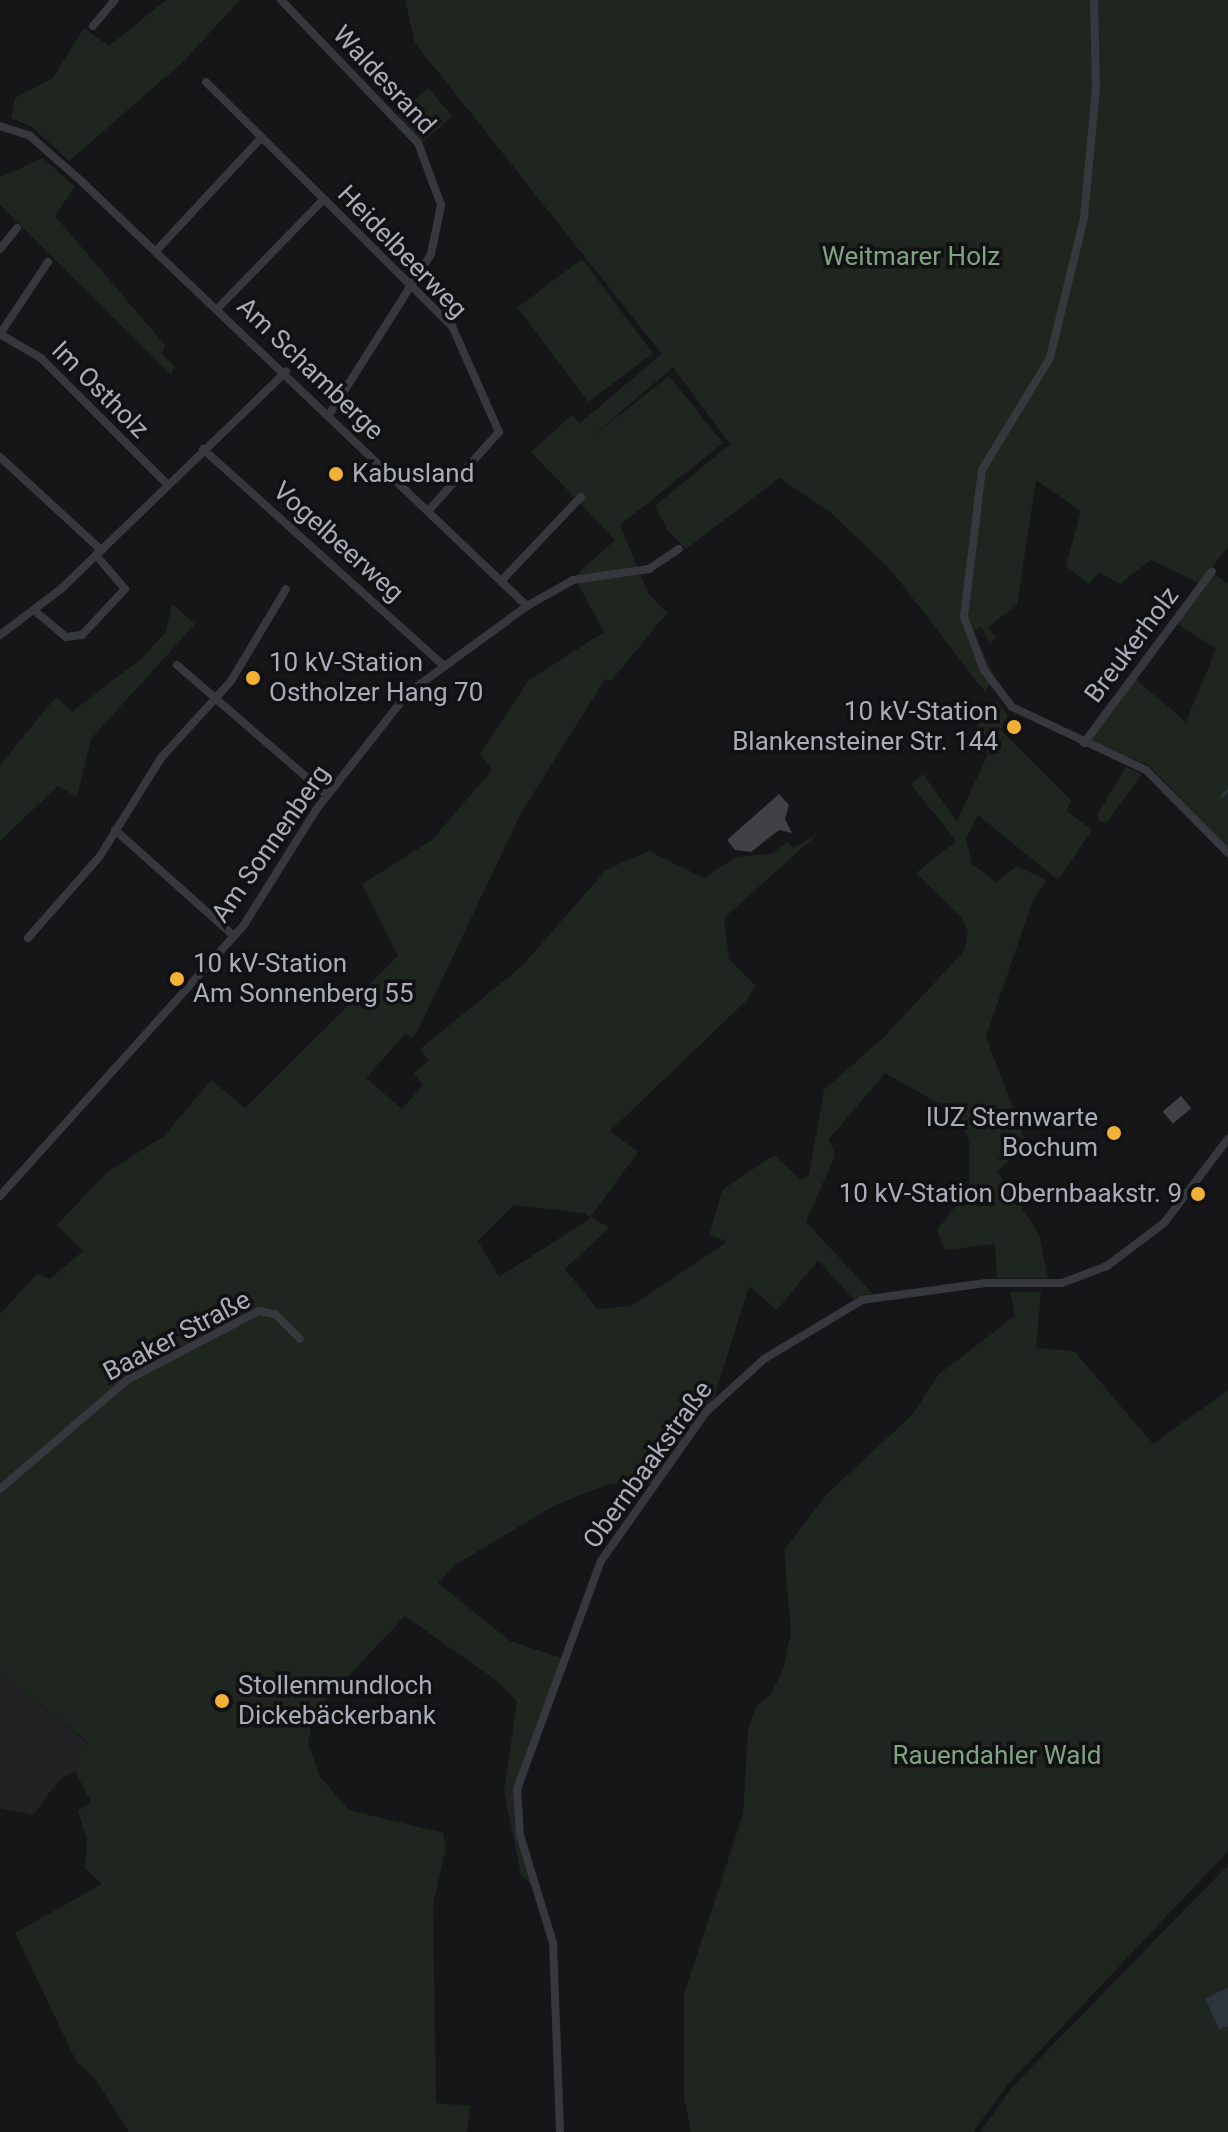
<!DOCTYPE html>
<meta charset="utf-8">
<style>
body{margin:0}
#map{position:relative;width:1228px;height:2132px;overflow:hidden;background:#161618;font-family:Roboto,sans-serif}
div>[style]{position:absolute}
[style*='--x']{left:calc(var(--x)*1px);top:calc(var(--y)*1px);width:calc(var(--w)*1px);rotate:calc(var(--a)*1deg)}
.built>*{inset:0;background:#222225}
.green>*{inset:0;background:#1e261f;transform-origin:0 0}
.water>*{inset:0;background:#2c353c}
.stream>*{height:3px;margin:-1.5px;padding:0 1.5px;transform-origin:1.5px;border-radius:1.5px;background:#2c353c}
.building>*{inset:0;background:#404145;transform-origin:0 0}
.minor>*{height:8px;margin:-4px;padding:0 4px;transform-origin:4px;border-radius:4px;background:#37383d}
.dots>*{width:22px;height:22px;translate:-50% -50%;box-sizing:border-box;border:4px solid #111113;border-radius:50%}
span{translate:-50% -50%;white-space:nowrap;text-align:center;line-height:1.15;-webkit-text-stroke:7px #111113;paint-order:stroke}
.street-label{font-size:26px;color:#a8adb8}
.park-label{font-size:26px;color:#7fa381}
.poi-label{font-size:26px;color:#a8adb8}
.left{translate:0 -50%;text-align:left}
.right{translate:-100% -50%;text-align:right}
</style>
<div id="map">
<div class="built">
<i style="clip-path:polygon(0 1673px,88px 1743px,75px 1771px,59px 1780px,33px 1815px,0 1808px)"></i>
</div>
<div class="green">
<i style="clip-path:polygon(166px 0,240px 0,182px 63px,69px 161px,31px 126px,11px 118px,15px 98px,53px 78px,84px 28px,109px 46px)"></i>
<i style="clip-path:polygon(evenodd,405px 0,1228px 0,1228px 547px,1199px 583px,1151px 560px,1120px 584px,1099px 572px,1089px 584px,1066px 566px,1081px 511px,1036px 480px,1017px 605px,988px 627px,996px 638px,990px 642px,981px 627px,973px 631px,994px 676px,985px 692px,891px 570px,830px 512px,779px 478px,686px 549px,668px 531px,655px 506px,730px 444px,673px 367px,589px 439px,669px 376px,723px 443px,620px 525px,648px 593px,667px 613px,611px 681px,605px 679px,521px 813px,419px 1028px,412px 1038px,406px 1033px,366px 1078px,402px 1109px,423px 1085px,414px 1073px,429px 1061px,420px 1049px,522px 966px,606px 870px,649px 851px,704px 878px,736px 857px,771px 854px,787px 842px,793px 848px,819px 833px,724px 918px,729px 959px,756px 986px,746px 1001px,610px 1131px,638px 1152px,591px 1216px,609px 1228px,565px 1269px,597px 1309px,631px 1306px,727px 1242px,710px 1234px,722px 1190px,774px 1155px,801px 1180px,809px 1175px,824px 1090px,885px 1036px,964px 951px,968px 932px,962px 918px,916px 873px,956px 841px,911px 784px,923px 774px,957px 821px,988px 754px,977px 726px,997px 702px,1008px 715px,1001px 730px,1071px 800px,1067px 811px,1092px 830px,1058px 880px,978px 815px,966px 839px,972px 864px,997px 882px,1017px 866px,1046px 880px,1032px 902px,986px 1037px,1027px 1145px,997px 1171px,1039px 1234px,1048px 1278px,997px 1278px,995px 1244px,945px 1250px,937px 1230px,969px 1189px,969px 1142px,959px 1115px,885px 1073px,829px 1139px,835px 1155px,806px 1222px,873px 1294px,853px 1299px,818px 1260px,777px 1310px,749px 1286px,714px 1398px,653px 1486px,644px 1479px,607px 1485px,555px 1505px,455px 1565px,438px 1583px,510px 1641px,561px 1658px,514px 1788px,517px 1833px,534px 1886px,521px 1875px,504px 1791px,517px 1702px,500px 1683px,405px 1616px,315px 1711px,308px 1743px,320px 1777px,349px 1810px,443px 1833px,446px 1848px,433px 1904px,436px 2103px,470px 2106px,467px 2132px,129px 2132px,96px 2080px,76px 2061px,15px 1933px,102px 1884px,85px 1869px,87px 1840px,78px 1811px,91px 1802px,75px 1771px,88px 1742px,0 1673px,0 1314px,37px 1274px,50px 1279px,83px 1251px,57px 1225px,106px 1173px,164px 1136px,211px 1080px,245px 1108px,398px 956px,362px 884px,432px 840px,492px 770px,480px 754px,528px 681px,604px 632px,574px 577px,615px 540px,531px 452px,572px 415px,580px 423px,662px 354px,415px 43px,405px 0,514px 1205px,583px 1213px,591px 1218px,499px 1277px,478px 1241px,514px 1205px)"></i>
<i style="left:428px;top:88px;width:37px;height:40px;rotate:49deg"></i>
<i style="clip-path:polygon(43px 158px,75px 187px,55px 216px,165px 345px,162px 354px,174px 366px,171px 375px,0 205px,0 177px)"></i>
<i style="left:582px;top:259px;width:118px;height:81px;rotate:53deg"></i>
<i style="clip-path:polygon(1212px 573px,1228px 583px,1228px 848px,1148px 765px,1089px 741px,1134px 678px,1186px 722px,1216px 649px,1176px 623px)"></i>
<i style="clip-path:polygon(172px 604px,195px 624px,91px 739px,77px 797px,58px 786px,0 841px,0 765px,56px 697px,72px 712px,142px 658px,166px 632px)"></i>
<i style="clip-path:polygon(1126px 767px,1142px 774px,1107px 822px,1100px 822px,1097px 815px)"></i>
<i style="clip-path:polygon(1010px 1292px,1041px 1292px,1036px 1348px,1074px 1351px,1153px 1444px,1228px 1390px,1228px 1851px,1010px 2082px,973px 2132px,691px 2132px,684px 2097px,684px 1994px,743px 1814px,748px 1731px,755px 1708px,771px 1694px,783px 1669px,791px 1633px,784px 1550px,828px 1493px,913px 1414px,939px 1374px,1015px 1316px)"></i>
<i style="clip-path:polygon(1228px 1865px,1228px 1987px,1205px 2000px,1219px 2030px,1228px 2026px,1228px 2132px,980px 2132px,1013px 2086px)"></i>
</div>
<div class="water">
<i style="clip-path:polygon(1228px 1987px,1228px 2026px,1219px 2030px,1205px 1999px)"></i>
</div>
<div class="stream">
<i style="--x:1221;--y:796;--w:10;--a:-45"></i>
</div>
<div class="building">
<i style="clip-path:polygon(779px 794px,789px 805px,785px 819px,792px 833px,779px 830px,751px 852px,735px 850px,727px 840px)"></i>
<i style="left:1181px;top:1096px;width:16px;height:24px;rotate:50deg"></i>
</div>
<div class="minor">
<i style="--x:281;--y:0;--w:198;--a:46.2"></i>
<i style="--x:418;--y:143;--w:66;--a:69.6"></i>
<i style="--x:441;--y:205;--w:50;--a:101.5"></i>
<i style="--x:431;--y:254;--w:191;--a:122.4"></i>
<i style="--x:1094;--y:0;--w:88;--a:88.7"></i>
<i style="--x:1096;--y:88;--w:131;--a:95.3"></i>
<i style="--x:1084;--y:218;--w:144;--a:103.7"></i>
<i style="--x:1050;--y:358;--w:131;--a:121.3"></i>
<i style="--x:982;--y:470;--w:148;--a:97"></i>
<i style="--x:964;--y:617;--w:57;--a:69.3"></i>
<i style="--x:984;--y:670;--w:46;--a:52.9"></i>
<i style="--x:1012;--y:707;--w:148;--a:25.2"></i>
<i style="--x:1146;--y:770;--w:117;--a:45.3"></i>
<i style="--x:93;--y:26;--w:34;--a:-50"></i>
<i style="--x:206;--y:82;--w:346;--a:44.8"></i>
<i style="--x:452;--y:326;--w:116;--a:66.1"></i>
<i style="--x:499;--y:432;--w:103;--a:131.9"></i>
<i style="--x:0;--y:126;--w:32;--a:18"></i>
<i style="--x:30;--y:136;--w:65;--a:41.3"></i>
<i style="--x:79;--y:179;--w:619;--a:43.63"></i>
<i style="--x:527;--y:606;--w:147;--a:143.8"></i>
<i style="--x:408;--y:693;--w:149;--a:128.2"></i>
<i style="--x:316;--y:810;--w:136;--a:122.1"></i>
<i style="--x:244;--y:925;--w:365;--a:132"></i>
<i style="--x:0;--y:249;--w:27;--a:-51"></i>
<i style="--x:156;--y:251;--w:153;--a:-47.1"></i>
<i style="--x:48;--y:262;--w:87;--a:123.7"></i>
<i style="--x:0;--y:334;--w:48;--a:30.3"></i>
<i style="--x:41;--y:358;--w:177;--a:45"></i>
<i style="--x:218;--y:308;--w:151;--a:-45.8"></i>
<i style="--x:203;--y:449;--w:324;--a:42"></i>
<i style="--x:0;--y:457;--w:137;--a:42.6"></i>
<i style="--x:504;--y:578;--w:112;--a:-46.5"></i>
<i style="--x:527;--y:606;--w:53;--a:-29.5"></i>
<i style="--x:573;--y:580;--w:77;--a:-8.2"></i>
<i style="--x:649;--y:569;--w:36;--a:-34"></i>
<i style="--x:35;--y:611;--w:40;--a:40"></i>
<i style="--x:66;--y:637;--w:16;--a:-7"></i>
<i style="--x:82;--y:635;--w:63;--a:-46.9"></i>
<i style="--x:125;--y:589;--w:45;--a:-130.5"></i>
<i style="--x:0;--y:635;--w:76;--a:-37"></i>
<i style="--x:61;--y:589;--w:313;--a:-44"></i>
<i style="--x:177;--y:665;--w:198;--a:40.9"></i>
<i style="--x:1084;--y:743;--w:214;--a:-53.3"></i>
<i style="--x:115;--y:830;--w:159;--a:41.7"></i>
<i style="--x:28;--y:938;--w:109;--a:-48.7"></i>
<i style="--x:100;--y:856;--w:115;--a:-58.1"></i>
<i style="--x:161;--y:758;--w:104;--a:-47.7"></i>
<i style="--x:231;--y:681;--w:107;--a:-59.1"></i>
<i style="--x:0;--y:1489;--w:167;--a:-40.6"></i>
<i style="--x:127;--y:1380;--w:149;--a:-27.6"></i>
<i style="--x:259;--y:1311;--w:16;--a:11"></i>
<i style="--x:275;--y:1314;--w:35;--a:45"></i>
<i style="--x:560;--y:2132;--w:189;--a:-92.1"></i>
<i style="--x:553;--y:1943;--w:113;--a:-107"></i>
<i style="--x:520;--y:1835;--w:46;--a:-93.7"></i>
<i style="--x:517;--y:1789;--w:243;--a:-69.8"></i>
<i style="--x:601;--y:1561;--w:182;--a:-54.8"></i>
<i style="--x:706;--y:1412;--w:79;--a:-42.4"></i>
<i style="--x:764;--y:1359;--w:114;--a:-31"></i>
<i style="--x:862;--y:1300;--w:125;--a:-7.8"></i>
<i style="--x:986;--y:1283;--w:76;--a:0"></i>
<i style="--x:1062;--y:1283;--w:48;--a:-20.7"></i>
<i style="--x:1107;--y:1266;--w:71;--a:-37"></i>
<i style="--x:1164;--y:1223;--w:106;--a:-52.7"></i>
</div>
<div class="dots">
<i style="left:336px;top:474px;background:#f2b134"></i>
<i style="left:253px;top:678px;background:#f2b134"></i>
<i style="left:1014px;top:727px;background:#f2b134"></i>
<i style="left:177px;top:979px;background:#f2b134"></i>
<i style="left:1114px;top:1133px;background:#f2b134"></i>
<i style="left:1198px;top:1194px;background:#f2b134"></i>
<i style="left:222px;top:1701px;background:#f2b134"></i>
</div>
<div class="street-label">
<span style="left:384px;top:80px;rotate:47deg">Waldesrand</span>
<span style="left:402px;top:252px;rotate:46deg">Heidelbeerweg</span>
<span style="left:310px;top:369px;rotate:44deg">Am Schamberge</span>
<span style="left:100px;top:390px;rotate:45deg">Im Ostholz</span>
<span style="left:338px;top:542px;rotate:42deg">Vogelbeerweg</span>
<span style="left:1132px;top:645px;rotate:-53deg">Breukerholz</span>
<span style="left:271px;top:844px;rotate:-55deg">Am Sonnenberg</span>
<span style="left:177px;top:1336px;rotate:-28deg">Baaker Straße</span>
<span style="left:648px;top:1465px;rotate:-54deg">Obernbaakstraße</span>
</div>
<div class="park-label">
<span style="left:911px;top:257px">Weitmarer Holz</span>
<span style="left:997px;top:1756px">Rauendahler Wald</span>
</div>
<div class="poi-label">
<span class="left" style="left:352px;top:474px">Kabusland</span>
<span class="left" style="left:269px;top:678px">10 kV-Station<br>Ostholzer Hang 70</span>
<span class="right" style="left:998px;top:727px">10 kV-Station<br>Blankensteiner Str. 144</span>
<span class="left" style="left:193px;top:979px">10 kV-Station<br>Am Sonnenberg 55</span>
<span class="right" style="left:1098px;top:1133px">IUZ Sternwarte<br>Bochum</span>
<span class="right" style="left:1182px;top:1194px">10 kV-Station Obernbaakstr. 9</span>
<span class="left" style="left:238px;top:1701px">Stollenmundloch<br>Dickebäckerbank</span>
</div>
</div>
